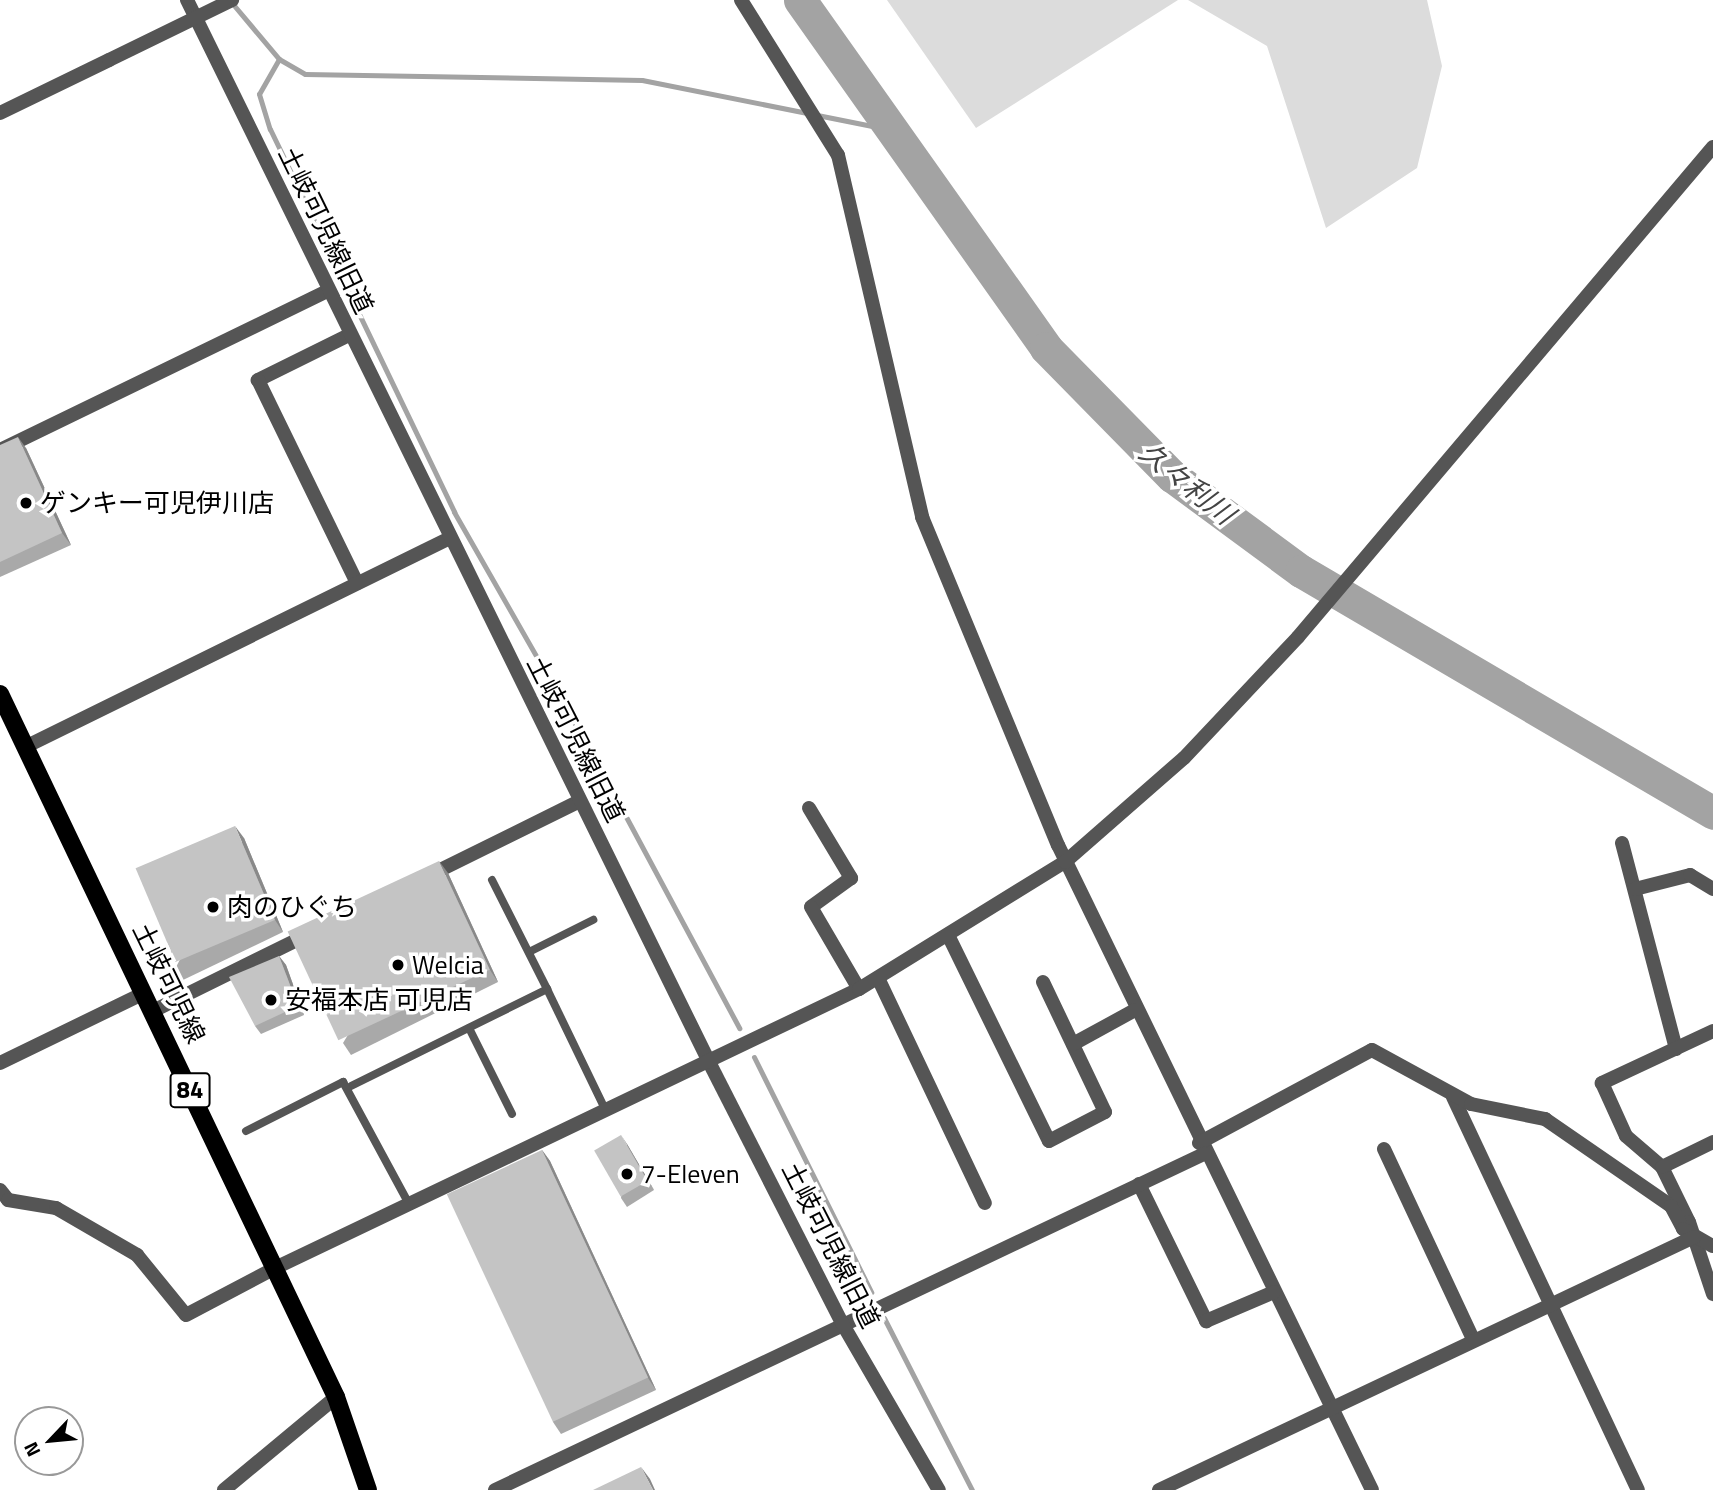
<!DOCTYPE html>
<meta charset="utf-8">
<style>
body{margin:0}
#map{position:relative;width:1713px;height:1490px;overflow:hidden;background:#fff;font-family:"Titillium Web","Noto Sans JP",sans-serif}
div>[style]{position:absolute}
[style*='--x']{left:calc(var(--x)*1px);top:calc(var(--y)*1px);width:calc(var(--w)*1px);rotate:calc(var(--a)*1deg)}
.green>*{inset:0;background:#dcdcdc}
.stream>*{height:5px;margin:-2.5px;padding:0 2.5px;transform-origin:2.5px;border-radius:2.5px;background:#a3a3a3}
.river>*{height:33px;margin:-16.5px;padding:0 16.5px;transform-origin:16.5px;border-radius:16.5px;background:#a3a3a3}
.service>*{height:8px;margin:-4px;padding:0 4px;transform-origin:4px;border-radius:4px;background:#555}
.minor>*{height:14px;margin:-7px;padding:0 7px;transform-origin:7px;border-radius:7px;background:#555}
.tertiary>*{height:14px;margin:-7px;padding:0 7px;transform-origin:7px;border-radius:7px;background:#555}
.primary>*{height:18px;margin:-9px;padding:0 9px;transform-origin:9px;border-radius:9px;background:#000}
.wall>*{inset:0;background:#a9a9a9}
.shaded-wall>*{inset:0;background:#898989}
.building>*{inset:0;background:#c4c4c4;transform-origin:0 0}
.dots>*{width:19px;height:19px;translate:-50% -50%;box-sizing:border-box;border:4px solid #fff;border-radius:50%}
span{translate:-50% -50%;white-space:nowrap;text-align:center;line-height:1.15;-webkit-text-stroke:7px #fff;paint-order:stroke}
.shield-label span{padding:2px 5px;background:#fff;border:2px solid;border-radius:5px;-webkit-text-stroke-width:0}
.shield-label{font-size:24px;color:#000;font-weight:700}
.street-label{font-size:26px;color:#000}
.poi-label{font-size:26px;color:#000}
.left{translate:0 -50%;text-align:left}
.water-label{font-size:28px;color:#444;font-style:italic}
.north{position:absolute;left:14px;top:1406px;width:70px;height:70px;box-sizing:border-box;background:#fff;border:2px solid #999;border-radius:50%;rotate:244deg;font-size:19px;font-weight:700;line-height:28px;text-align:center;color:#000}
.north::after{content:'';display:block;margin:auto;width:24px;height:32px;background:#000;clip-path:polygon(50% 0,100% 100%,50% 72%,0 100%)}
</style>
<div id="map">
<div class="green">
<i style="clip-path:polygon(887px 0,1178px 0,976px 128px)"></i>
<i style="clip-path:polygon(1188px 0,1427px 0,1442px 66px,1417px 168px,1326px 228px,1267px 46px)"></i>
</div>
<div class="stream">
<i style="--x:232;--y:3;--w:73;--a:50"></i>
<i style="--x:279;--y:59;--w:40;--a:119.7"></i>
<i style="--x:259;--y:94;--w:37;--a:73"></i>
<i style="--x:270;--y:129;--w:425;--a:64.3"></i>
<i style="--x:454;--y:512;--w:301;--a:60.3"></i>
<i style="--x:279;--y:59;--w:30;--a:30"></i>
<i style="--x:305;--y:74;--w:337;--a:1"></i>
<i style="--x:642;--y:80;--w:255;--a:11.3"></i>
<i style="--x:617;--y:800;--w:259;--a:61.8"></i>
<i style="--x:754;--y:1057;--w:263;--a:63.5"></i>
<i style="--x:884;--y:1318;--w:193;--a:62.9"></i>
</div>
<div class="river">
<i style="--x:800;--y:0;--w:426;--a:54.7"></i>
<i style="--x:1046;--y:348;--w:180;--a:45.5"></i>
<i style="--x:1172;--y:476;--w:160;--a:36.4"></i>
<i style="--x:1301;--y:571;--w:478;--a:30.4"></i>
</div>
<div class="service">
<i style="--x:492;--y:880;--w:122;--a:63.2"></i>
<i style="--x:529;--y:952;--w:72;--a:-26.6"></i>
<i style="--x:469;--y:1028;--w:96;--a:63.4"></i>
<i style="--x:351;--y:1086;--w:219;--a:-26.3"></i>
<i style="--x:547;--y:989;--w:136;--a:64.2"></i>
<i style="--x:246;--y:1131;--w:109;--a:-26.8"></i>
<i style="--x:343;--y:1082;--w:139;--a:61.6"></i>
</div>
<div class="minor">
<i style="--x:741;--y:0;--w:183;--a:58"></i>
<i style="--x:838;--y:155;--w:372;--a:76.9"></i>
<i style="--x:922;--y:517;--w:355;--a:67.5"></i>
<i style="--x:1058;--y:845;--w:717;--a:64.04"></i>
<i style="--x:0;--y:113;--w:121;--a:-25.9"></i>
<i style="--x:349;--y:335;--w:102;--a:153.7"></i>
<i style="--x:258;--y:380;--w:226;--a:64"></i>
<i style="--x:0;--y:450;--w:365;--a:-25.9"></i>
<i style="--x:25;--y:747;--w:473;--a:-26.2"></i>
<i style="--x:809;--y:808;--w:82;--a:59"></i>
<i style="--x:851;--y:878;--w:49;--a:144.1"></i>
<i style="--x:811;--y:907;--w:95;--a:59.7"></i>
<i style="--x:1622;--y:843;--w:213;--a:75.3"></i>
<i style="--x:428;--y:876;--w:169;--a:-26.3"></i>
<i style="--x:1635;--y:889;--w:57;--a:-14.3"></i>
<i style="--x:1690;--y:875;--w:27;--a:31"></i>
<i style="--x:949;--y:937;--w:227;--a:63.9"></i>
<i style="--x:1049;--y:1141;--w:63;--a:-27.4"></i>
<i style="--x:1105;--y:1112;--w:144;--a:-115.5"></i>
<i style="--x:878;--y:978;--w:249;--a:64.6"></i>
<i style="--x:153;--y:1011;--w:174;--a:-26.3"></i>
<i style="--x:1713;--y:1031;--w:123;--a:154.9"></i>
<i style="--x:1602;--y:1083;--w:58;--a:65.6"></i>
<i style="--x:1626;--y:1136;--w:48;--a:40.7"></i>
<i style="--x:1662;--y:1167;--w:61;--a:63.9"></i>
<i style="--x:1689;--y:1222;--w:76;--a:71.6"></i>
<i style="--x:1073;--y:1044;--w:71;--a:-28.7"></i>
<i style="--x:0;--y:1063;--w:160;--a:-25.9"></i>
<i style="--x:1453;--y:1097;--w:434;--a:64.8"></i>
<i style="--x:1199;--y:1143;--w:196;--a:-28.3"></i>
<i style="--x:1372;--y:1050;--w:113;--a:28.6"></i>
<i style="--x:1471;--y:1104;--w:76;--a:11.5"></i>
<i style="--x:1545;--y:1119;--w:153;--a:34.6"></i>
<i style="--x:1671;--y:1206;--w:26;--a:62"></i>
<i style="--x:1683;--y:1229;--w:34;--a:30"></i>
<i style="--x:1384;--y:1149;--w:210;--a:64.9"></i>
<i style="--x:1662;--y:1167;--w:57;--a:-26.1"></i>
<i style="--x:1139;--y:1184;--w:153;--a:63.9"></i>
<i style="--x:1206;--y:1321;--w:74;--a:-23.1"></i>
<i style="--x:0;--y:1190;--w:13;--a:51"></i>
<i style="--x:8;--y:1200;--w:49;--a:9.5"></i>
<i style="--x:56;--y:1208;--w:94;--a:30.1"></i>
<i style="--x:137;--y:1255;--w:77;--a:50.8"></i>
<i style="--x:186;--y:1315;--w:101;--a:-27.8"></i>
<i style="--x:224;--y:1490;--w:146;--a:-39.7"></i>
<i style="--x:495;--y:1490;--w:785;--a:-25.36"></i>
<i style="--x:1159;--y:1490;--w:592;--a:-25.31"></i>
</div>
<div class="tertiary">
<i style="--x:187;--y:0;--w:1183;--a:63.82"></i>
<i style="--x:709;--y:1062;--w:293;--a:63"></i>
<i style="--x:842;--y:1323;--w:193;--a:59.9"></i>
<i style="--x:109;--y:60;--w:137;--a:-26"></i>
<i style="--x:275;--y:1268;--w:647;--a:-25.54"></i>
<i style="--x:859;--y:989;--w:242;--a:-31.7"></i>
<i style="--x:1065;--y:862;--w:158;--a:-41.2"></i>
<i style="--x:1184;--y:758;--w:166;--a:-46.7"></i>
<i style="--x:1298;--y:637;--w:642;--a:-49.74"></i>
</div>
<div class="primary">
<i style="--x:0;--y:694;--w:779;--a:64.45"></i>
<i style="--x:336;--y:1397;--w:98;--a:71"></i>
</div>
<div class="wall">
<i style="clip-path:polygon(0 445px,26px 448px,71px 545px,0 577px)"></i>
<i style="clip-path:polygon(244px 838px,283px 932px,183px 980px,175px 969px)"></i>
<i style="clip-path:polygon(448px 873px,498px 982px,351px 1055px,343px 1043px)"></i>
<i style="clip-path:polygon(279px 956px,286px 965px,304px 1015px,261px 1034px,255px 1026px)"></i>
<i style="clip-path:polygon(627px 1144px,654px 1190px,627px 1207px,621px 1198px)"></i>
<i style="clip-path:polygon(542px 1150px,550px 1161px,656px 1390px,561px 1434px,553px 1422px)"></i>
</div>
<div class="shaded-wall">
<i style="clip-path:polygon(18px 437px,26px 448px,71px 545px,62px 533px)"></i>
<i style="clip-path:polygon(235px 826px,244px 838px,283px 932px,275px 920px)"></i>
<i style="clip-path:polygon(439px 861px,448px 873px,498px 982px,490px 970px)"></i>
<i style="clip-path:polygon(279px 956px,286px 965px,304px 1015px,298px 1006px)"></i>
<i style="clip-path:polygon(621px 1135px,627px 1144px,654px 1190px,648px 1181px)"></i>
<i style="clip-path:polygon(542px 1150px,550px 1161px,656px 1390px,648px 1378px)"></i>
<i style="clip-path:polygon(641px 1467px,650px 1479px,655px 1490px,653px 1490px)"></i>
</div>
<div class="building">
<i style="clip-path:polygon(18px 437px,62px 533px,0 562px,0 445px)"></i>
<i style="left:235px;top:826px;width:102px;height:108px;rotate:67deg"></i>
<i style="left:439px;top:861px;width:120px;height:167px;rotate:65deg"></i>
<i style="clip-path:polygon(279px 956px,298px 1006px,255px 1026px,229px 977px)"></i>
<i style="left:621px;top:1135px;width:53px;height:31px;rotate:60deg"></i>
<i style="left:542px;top:1150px;width:251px;height:105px;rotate:65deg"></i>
<i style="clip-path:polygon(641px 1467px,653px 1490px,593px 1490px)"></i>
</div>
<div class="dots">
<i style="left:26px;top:503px;background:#000"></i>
<i style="left:213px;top:907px;background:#000"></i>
<i style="left:398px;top:965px;background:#000"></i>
<i style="left:271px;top:1000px;background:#000"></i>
<i style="left:627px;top:1174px;background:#000"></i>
</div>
<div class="shield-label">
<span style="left:190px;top:1090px">84</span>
</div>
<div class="street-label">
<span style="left:326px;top:230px;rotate:64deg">土岐可児線旧道</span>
<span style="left:576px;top:739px;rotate:63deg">土岐可児線旧道</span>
<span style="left:169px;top:983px;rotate:64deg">土岐可児線</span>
<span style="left:831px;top:1245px;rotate:63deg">土岐可児線旧道</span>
</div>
<div class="poi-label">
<span class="left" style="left:40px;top:503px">ゲンキー可児伊川店</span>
<span class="left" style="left:227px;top:907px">肉のひぐち</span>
<span class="left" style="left:412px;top:965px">Welcia</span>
<span class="left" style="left:285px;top:1000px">安福本店 可児店</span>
<span class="left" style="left:641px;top:1174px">7-Eleven</span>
</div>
<div class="water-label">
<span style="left:1187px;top:483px;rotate:39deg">久々利川</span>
</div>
<div class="north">N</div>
</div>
